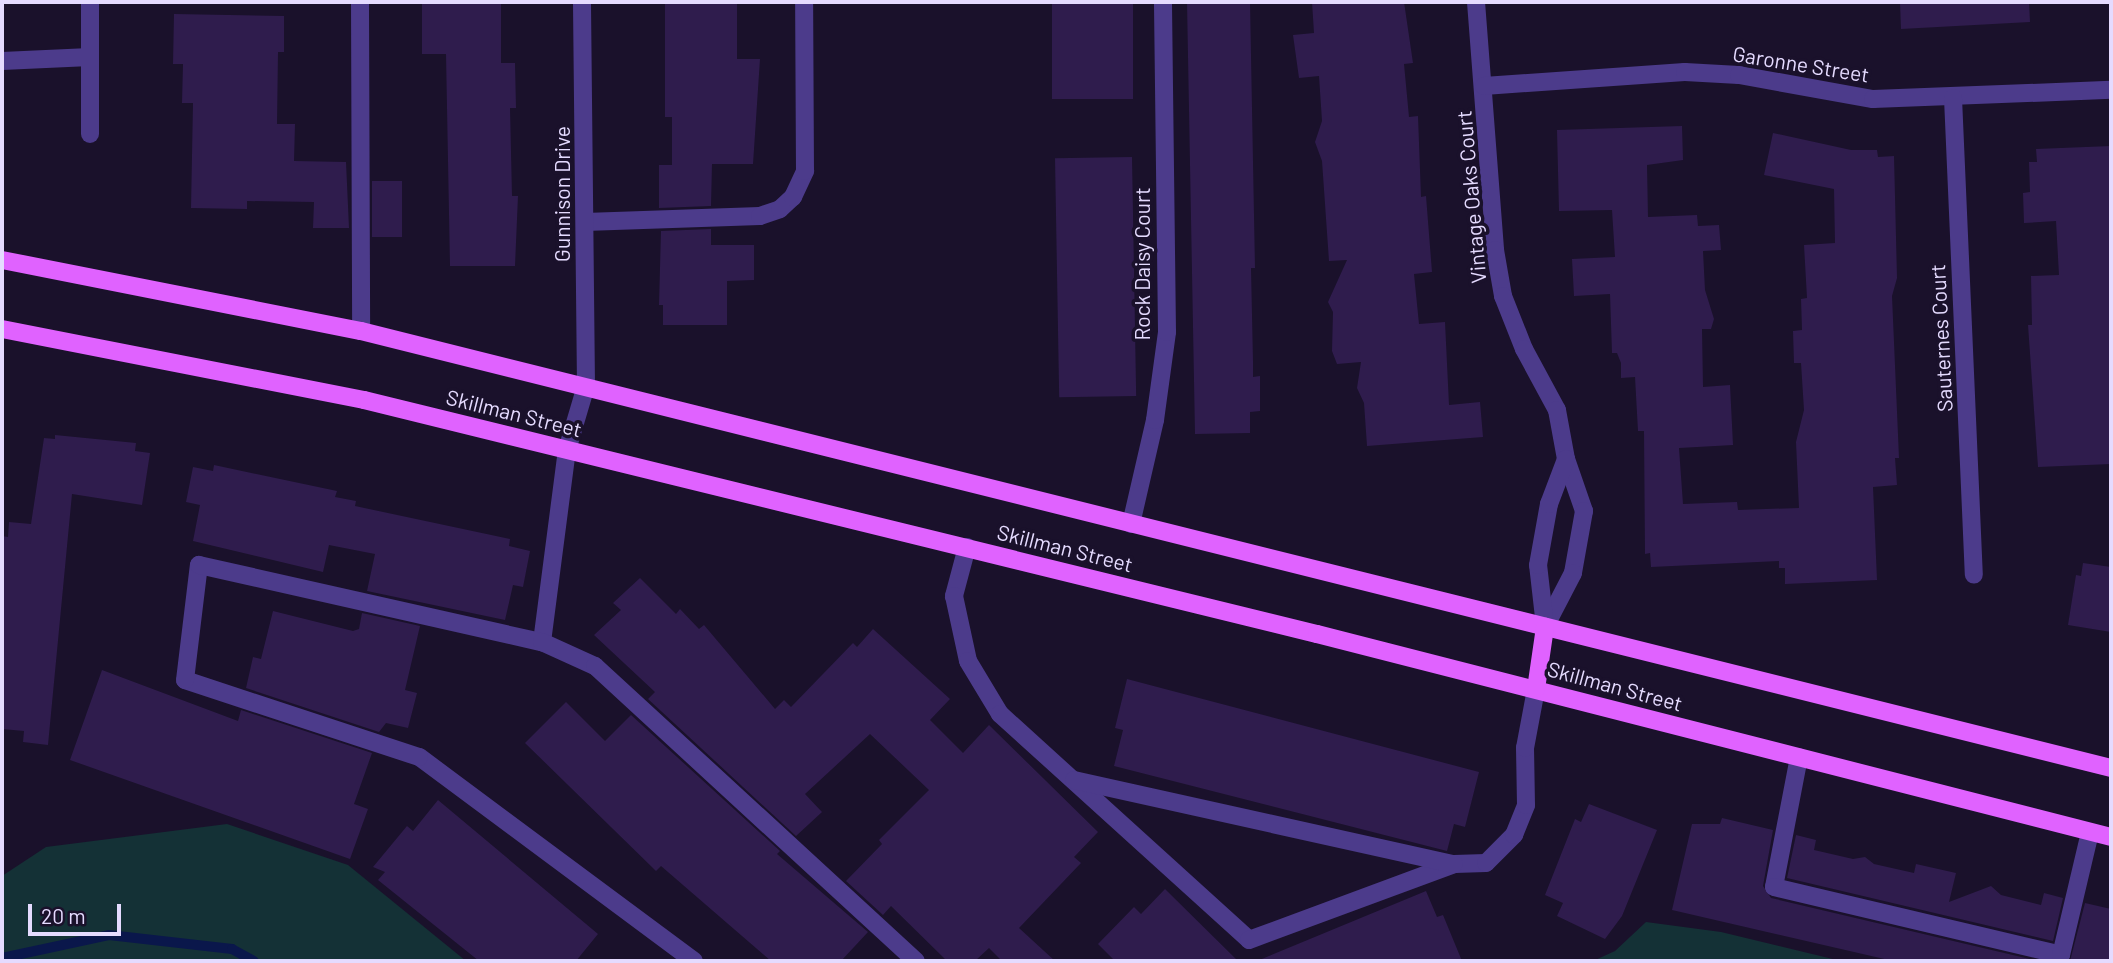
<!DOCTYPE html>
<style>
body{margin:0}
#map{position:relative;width:2113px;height:963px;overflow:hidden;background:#1a112b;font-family:Barlow,sans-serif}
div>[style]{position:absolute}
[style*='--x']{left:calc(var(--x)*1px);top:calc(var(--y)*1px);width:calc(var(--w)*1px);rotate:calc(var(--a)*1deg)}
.green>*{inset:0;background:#143136}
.stream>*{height:10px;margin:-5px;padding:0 5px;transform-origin:5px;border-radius:5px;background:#0a174b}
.building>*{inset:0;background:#2f1c4d;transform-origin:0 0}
.minor>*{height:18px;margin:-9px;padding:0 9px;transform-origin:9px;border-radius:9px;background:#4c3b8b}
.major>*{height:18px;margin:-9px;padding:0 9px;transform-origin:9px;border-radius:9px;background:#e062ff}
span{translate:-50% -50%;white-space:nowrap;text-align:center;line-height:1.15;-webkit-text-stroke:7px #1a112b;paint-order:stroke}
.street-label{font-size:21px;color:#e5dbff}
.frame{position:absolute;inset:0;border:4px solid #e5dbff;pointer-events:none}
.scale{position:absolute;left:28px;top:904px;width:93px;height:32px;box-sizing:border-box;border:4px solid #e5dbff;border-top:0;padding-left:9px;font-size:21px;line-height:24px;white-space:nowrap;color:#e5dbff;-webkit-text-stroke:5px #1a112b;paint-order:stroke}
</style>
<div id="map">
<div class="green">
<i style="clip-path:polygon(227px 824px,348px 865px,466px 961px,2px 961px,2px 876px,46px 847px)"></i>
<i style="clip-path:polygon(1646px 922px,1721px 932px,1841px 961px,1593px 961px,1615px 951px)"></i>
</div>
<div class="stream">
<i style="--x:2;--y:958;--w:109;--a:-12.1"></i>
<i style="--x:109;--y:935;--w:124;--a:6.5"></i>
<i style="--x:232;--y:949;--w:25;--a:29"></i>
</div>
<div class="building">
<i style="clip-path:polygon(422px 2px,501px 2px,501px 63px,515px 63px,516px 108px,510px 108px,512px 196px,518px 196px,515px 266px,450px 266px,446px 54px,422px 54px)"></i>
<i style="clip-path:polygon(665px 2px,737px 2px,737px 59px,760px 59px,753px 164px,712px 164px,711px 206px,659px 208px,659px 165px,672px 165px,672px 117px,665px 117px)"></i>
<i style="left:1052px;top:2px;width:81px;height:97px"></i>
<i style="clip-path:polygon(1187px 2px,1250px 2px,1255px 268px,1251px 268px,1253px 362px,1253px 377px,1260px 376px,1260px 411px,1250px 412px,1250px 433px,1195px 434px)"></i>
<i style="clip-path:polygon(1312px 2px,1404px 2px,1413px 63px,1404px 64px,1409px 117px,1418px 116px,1421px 197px,1426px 196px,1432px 272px,1414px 274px,1419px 324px,1445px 322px,1449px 405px,1480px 402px,1483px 437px,1367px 446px,1364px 403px,1357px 388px,1361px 362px,1337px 364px,1332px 351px,1333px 312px,1328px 302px,1347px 260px,1329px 261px,1322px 161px,1315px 142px,1322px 121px,1319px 76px,1299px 78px,1293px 35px,1314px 33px)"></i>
<i style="clip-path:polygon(1900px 2px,2029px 2px,2030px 22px,1901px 29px)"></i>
<i style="clip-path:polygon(174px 14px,284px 16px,284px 52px,278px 52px,277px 124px,295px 124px,294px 161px,346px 162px,349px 228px,313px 228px,314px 202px,247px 201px,247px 209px,191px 208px,193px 103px,182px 103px,183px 64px,173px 64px)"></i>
<i style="clip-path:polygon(1682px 126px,1683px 160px,1647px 165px,1648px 217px,1697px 215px,1698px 226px,1719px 225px,1721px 250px,1703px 251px,1705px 290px,1714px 319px,1711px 329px,1702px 329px,1703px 387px,1730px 385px,1733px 445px,1679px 448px,1683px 504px,1737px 502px,1738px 510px,1799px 508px,1796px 442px,1804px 410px,1801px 363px,1794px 363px,1793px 331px,1802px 330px,1801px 299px,1807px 298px,1804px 245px,1835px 243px,1834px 189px,1764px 175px,1773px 133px,1851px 150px,1877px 150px,1878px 157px,1894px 156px,1897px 278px,1892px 296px,1899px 458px,1895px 458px,1897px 485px,1873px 487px,1877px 580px,1785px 584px,1785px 568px,1779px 568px,1779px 561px,1651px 567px,1650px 553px,1645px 554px,1644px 431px,1638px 431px,1635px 377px,1621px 378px,1621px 363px,1617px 353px,1612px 353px,1610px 294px,1574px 296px,1572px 259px,1615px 257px,1612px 210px,1559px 211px,1557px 130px)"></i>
<i style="clip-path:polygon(2111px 146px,2111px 464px,2038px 467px,2028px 325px,2032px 325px,2031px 276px,2059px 275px,2056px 221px,2024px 223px,2023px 193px,2030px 192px,2029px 162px,2037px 162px,2036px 149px)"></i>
<i style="left:1132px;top:157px;width:239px;height:77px;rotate:89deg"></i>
<i style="left:402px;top:181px;width:56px;height:30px;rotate:90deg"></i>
<i style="clip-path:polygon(711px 229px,711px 245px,754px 245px,754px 280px,727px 281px,727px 325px,663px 325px,663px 305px,659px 305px,661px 231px)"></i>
<i style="clip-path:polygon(55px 435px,136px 443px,135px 451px,150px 453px,142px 505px,72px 494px,48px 745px,23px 742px,24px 731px,2px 729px,2px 536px,8px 537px,9px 522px,31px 524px,44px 438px,55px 439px)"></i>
<i style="clip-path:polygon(214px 465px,337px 491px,335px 497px,356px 501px,355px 506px,510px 539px,509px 546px,530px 551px,523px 587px,513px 585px,505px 620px,367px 591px,375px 554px,329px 545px,323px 572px,193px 541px,200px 505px,186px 502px,193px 467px,213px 471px)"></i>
<i style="clip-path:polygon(2083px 563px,2111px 567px,2111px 632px,2068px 625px,2076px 575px,2081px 576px)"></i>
<i style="clip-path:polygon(640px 578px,676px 614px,680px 609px,699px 629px,704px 625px,775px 709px,784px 700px,791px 707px,853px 643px,857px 647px,873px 629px,950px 699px,930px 720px,963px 753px,989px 725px,1098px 832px,1074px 857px,1081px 863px,1019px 928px,1055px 961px,1002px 961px,989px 948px,975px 961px,947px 961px,891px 906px,883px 915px,846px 881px,882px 844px,879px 840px,929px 790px,870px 734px,805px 794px,822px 812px,796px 836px,648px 699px,655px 692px,594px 635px,621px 610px,613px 603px)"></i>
<i style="clip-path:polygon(273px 611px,353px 631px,359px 629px,362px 613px,420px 626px,405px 690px,417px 693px,408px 728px,386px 723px,379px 732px,246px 688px,253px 657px,261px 659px)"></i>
<i style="clip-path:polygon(102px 670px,238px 721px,241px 710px,372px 753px,354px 804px,368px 809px,350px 859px,70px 760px)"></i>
<i style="clip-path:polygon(1127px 679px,1479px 772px,1465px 827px,1454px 824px,1447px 851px,1114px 766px,1123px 730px,1115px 728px)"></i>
<i style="clip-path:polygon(566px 702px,605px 741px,631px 715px,780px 851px,777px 854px,868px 932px,841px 961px,771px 961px,661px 866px,656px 871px,525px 743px)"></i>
<i style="clip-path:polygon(438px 800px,598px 934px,576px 961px,479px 961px,378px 880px,385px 872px,373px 867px,407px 826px,413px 831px)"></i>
<i style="clip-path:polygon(1589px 804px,1657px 830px,1622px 916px,1605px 939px,1557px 916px,1563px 903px,1545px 895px,1575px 819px,1581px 822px)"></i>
<i style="clip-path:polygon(1722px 818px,1773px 830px,1763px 886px,1771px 898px,2038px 961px,1893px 961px,1672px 910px,1692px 824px,1720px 824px)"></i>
<i style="clip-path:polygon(1796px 835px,1816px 840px,1814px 850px,1853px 859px,1865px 857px,1874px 864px,1914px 873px,1916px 864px,1956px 873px,1949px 902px,1991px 886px,2001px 895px,2041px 905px,2044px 893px,2063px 898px,2053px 941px,1787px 878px)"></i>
<i style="clip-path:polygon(1165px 889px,1238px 961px,1115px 961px,1098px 944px,1134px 907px,1141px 914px)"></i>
<i style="clip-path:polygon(1426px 891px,1437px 917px,1443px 915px,1462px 961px,1257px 961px)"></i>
<i style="clip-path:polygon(2085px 903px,2111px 909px,2111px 961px,2070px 961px)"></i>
</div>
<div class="minor">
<i style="--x:360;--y:2;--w:329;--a:89.8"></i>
<i style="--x:1476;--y:2;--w:249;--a:85.6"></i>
<i style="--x:1495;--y:250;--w:47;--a:80.1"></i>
<i style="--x:1503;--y:296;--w:57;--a:68.4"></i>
<i style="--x:1524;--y:349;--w:69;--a:61.6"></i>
<i style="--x:1557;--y:410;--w:50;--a:79.6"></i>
<i style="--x:1566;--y:459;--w:55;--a:70.9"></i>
<i style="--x:1584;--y:511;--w:63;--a:100.1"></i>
<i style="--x:1573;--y:573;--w:61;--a:117.4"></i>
<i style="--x:2;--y:61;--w:88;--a:-2.6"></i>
<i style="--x:1484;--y:86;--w:201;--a:-4"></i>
<i style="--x:1685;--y:72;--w:54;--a:3.2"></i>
<i style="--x:1739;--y:75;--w:136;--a:10.2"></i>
<i style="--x:1873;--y:99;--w:238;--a:-2.2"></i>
<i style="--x:1953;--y:98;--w:477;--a:87.5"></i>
<i style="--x:90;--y:134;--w:132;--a:-90"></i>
<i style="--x:585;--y:222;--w:175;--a:-2"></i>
<i style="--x:760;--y:216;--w:21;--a:-19"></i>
<i style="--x:780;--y:209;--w:18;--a:-43"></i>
<i style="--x:793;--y:197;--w:29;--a:-65"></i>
<i style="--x:805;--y:171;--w:169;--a:-90.3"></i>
<i style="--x:1131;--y:524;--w:107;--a:-77"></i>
<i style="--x:1155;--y:420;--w:89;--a:-82.2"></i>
<i style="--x:1167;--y:332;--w:330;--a:-90.7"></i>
<i style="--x:967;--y:547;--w:51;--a:104.9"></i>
<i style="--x:954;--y:596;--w:66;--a:77.8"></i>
<i style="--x:968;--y:661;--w:62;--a:58.9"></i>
<i style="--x:1000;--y:714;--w:336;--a:42.2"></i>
<i style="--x:1249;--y:940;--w:219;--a:-20.3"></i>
<i style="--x:1454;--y:864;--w:32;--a:-2"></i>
<i style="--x:1486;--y:863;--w:40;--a:-45"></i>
<i style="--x:1514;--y:835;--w:32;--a:-68"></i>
<i style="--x:1526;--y:805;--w:57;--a:-91"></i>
<i style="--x:1525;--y:748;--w:60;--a:-79.4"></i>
<i style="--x:1545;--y:626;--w:61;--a:-96.5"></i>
<i style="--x:1538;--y:565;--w:62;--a:-79.8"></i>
<i style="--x:1549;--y:504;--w:48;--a:-69.3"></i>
<i style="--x:542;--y:642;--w:194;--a:-82.6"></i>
<i style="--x:567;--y:450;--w:67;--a:-73.5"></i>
<i style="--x:586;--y:386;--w:384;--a:-90.6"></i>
<i style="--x:1799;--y:757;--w:132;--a:100.9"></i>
<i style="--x:1774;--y:887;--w:295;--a:13.3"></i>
<i style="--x:2061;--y:955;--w:126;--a:-76.7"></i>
<i style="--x:1074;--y:780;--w:389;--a:12.5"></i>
<i style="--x:694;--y:961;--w:342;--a:-143.4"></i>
<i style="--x:419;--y:757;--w:246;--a:-161.8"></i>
<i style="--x:185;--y:680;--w:116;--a:-83.1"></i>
<i style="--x:199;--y:565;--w:352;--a:12.7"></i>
<i style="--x:542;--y:642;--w:58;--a:24.4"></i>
<i style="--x:595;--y:666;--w:436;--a:42.6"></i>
</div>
<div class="major">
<i style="--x:2;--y:260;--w:366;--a:11.2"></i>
<i style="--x:361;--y:331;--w:1804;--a:14.02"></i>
<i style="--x:2;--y:329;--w:369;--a:11.1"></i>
<i style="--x:364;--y:400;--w:981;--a:13.8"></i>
<i style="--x:1317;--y:634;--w:820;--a:14.34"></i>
<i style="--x:1536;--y:689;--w:63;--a:-81.7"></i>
</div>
<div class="street-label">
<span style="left:1801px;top:64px;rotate:9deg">Garonne Street</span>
<span style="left:562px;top:194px;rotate:-90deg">Gunnison Drive</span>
<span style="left:1471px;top:197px;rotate:-95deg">Vintage Oaks Court</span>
<span style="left:1142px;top:264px;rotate:-90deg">Rock Daisy Court</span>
<span style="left:1941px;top:338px;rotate:-93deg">Sauternes Court</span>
<span style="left:514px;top:413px;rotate:14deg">Skillman Street</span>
<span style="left:1065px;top:548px;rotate:14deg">Skillman Street</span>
<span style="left:1615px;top:686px;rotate:15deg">Skillman Street</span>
</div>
<div class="frame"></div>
<div class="scale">20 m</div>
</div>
